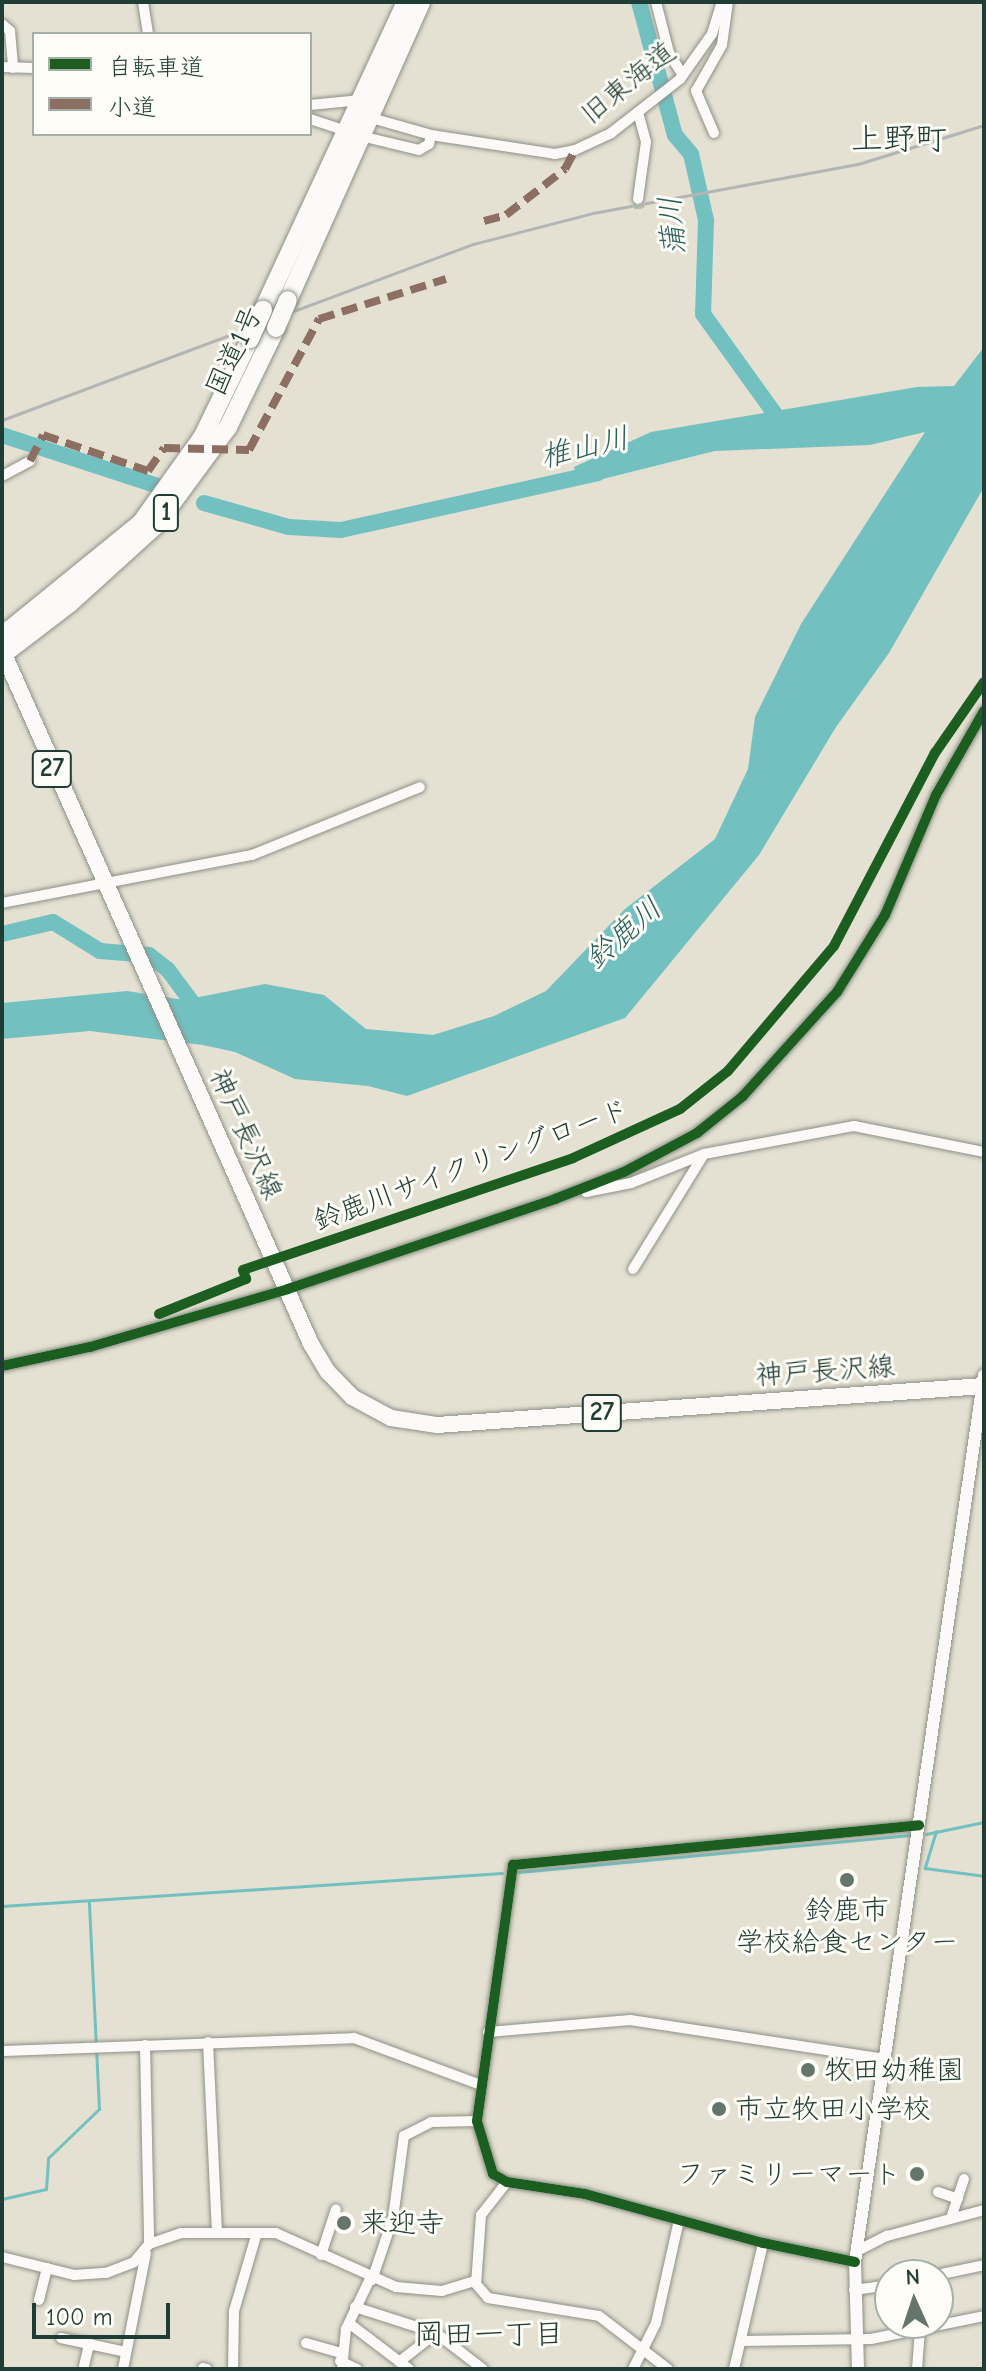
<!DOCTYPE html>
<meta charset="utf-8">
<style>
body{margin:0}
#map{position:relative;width:986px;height:2371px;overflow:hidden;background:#e4e1d2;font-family:"Comic Neue","Klee One",sans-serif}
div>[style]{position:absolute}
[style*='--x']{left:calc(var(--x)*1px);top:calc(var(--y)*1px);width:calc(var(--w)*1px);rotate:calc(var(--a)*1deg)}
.water>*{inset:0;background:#72c0c0}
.stream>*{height:3px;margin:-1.5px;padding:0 1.5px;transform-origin:1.5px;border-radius:1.5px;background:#72c0c0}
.river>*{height:16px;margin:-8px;padding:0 8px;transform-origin:8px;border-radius:8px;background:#72c0c0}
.minor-tunnel>*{height:10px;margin-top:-5px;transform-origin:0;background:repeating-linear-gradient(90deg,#bdc0b2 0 10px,transparent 0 15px)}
.roads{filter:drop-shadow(0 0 2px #8d9087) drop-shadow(0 0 2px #8d9087)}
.minor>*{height:10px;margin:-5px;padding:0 5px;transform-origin:5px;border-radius:5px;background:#fbfaf8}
.tertiary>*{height:12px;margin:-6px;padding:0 6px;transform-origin:6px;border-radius:6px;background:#fbfaf8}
.primary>*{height:16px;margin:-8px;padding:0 8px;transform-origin:8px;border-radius:8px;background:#fbfaf8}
.trunk>*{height:18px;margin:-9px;padding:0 9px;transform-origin:9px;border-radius:9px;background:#fbfaf8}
.rail>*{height:3px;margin:-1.5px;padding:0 1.5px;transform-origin:1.5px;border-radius:1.5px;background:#b2b5b2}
.bridges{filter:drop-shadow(0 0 2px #8d9087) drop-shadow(0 0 2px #8d9087)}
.trunk-bridge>*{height:18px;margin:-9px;padding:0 9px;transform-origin:9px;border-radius:9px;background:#fbfaf8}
.quiet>*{height:8px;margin-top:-4px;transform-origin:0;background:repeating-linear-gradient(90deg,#8d6e63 0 16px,transparent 0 24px)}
.cycleway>*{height:10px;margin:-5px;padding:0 5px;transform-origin:5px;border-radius:5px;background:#1b5e20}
.dots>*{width:22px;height:22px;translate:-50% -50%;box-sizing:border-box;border:4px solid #fdfcf7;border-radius:50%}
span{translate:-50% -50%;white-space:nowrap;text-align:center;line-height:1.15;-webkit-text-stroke:6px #fdfcf7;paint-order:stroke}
.shield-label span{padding:2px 6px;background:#fdfcf7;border:2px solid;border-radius:6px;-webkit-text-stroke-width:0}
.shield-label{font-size:26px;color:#1f3d34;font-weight:700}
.street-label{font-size:28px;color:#1f3d34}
.poi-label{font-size:28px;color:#1f3d34}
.left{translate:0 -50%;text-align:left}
.right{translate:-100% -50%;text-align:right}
.water-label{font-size:30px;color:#29605c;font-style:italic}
.neighbourhood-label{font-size:30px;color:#1f3d34}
.quarter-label{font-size:32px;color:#1f3d34}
.frame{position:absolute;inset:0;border:4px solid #1f3d34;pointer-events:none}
.legend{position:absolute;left:32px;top:32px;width:280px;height:104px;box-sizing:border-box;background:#fdfcf7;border:2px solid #a4b0a9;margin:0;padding:10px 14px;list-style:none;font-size:24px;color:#1f3d34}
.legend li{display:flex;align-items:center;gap:16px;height:40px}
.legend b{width:40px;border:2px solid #a4b0a9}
.north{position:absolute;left:874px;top:2259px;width:80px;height:80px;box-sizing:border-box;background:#fdfcf7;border:2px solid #a4b0a9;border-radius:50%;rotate:357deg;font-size:22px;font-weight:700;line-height:32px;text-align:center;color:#1f3d34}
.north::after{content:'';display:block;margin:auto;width:28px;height:36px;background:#64766b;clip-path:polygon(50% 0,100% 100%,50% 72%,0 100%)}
.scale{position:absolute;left:32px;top:2303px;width:138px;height:36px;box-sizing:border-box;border:4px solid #1f3d34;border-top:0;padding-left:10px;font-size:24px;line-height:28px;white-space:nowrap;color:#1f3d34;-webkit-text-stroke:6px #fdfcf7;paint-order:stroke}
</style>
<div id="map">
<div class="water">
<i style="clip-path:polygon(984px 347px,984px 487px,889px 653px,836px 727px,759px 855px,625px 1018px,407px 1096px,368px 1086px,295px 1079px,235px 1052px,203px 1045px,90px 1031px,2px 1039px,2px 1003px,127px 991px,184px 1000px,265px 984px,324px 995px,366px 1029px,433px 1035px,494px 1016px,546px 991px,625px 909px,715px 839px,748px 769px,755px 717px,801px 624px,925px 432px,870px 445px,715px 451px,579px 485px,574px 467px,651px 432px,917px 387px,954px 386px)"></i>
</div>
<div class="stream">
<i style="--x:936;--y:1831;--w:39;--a:107"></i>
<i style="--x:925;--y:1868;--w:60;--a:7.7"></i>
<i style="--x:926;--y:1834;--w:59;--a:-11.7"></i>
<i style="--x:519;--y:1872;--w:393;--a:-5.4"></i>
<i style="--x:2;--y:1906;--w:501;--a:-3.78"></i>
<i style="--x:2;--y:2199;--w:45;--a:-12.8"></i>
<i style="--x:46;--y:2189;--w:31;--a:-86"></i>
<i style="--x:48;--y:2158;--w:71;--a:-43.9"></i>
<i style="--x:99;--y:2109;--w:208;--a:-92.8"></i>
</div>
<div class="river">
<i style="--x:639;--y:2;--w:138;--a:74.9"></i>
<i style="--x:675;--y:135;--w:25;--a:50"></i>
<i style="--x:691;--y:154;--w:68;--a:77.2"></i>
<i style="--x:706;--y:220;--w:94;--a:91.8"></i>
<i style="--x:703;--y:314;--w:140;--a:54.3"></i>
<i style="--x:2;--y:435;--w:161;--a:18.1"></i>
<i style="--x:204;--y:503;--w:88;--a:15.8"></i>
<i style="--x:289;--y:527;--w:52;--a:3.3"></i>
<i style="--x:341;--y:530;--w:263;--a:-12.5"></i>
<i style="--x:2;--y:934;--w:52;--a:-13.2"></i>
<i style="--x:53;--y:922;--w:55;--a:31.7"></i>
<i style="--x:100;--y:951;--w:49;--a:4.7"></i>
<i style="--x:149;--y:955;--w:24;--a:38"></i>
<i style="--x:168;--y:970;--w:54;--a:53.3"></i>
</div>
<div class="minor-tunnel">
<i style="--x:638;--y:199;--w:15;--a:82"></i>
</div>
<div class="roads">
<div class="minor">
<i style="--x:143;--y:2;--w:32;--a:81"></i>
<i style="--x:656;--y:2;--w:53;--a:75.7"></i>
<i style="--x:669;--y:53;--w:26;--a:58"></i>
<i style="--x:2;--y:24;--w:11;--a:41"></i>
<i style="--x:10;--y:31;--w:37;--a:85"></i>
<i style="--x:2;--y:67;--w:32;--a:2"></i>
<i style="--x:310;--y:105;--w:51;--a:-5.6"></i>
<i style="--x:368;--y:117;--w:66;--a:15.9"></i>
<i style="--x:431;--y:135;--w:125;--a:8.7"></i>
<i style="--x:555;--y:154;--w:20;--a:-11"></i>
<i style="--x:575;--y:150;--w:40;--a:-25"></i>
<i style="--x:611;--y:133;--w:88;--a:-38"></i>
<i style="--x:680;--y:79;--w:55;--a:-54.6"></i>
<i style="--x:712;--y:34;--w:34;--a:-73"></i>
<i style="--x:310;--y:119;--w:28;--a:18"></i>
<i style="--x:714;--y:133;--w:46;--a:-113.2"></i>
<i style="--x:696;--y:91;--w:53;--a:-60.5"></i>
<i style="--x:722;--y:45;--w:43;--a:-82.1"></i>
<i style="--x:369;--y:138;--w:51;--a:13.5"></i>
<i style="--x:419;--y:150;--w:12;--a:-31"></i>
<i style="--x:429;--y:144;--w:9;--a:-77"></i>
<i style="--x:638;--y:199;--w:58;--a:-82"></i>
<i style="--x:646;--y:142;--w:30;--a:-105"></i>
<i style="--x:2;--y:476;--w:32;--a:-28"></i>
<i style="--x:2;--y:903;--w:255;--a:-10.9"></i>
<i style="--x:252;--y:855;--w:181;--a:-22"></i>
<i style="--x:586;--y:1192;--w:46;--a:-11.3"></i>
<i style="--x:631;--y:1183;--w:79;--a:-21.7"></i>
<i style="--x:704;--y:1154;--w:153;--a:-10.6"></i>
<i style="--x:854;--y:1126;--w:133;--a:11.3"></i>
<i style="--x:633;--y:1269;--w:135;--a:-58.3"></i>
<i style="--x:2;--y:1366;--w:90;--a:-12.2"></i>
<i style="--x:90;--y:1347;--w:206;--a:-16.3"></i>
<i style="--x:288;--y:1289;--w:282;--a:-18.6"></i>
<i style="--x:555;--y:1199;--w:74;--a:-21.4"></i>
<i style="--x:624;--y:1172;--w:83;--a:-28.1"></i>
<i style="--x:697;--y:1133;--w:59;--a:-38.8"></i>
<i style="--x:743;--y:1096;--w:140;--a:-47.9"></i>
<i style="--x:837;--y:992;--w:91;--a:-58.1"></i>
<i style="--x:885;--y:915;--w:130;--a:-67"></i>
<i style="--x:936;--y:795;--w:97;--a:-60.3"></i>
<i style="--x:488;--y:2032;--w:143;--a:-4.8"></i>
<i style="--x:630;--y:2020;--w:258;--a:8.7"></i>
<i style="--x:208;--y:2042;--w:189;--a:87.3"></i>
<i style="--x:145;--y:2045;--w:199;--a:88.8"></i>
<i style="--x:2;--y:2051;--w:352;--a:-2.1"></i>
<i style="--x:354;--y:2038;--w:135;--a:20.3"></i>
<i style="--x:507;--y:2182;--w:42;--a:128.2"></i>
<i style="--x:481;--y:2215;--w:69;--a:94.1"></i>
<i style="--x:476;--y:2284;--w:18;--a:49"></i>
<i style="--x:488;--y:2298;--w:112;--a:9.2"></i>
<i style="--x:599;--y:2316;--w:87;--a:37.5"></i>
<i style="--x:938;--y:2192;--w:21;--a:19"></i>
<i style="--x:951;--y:2218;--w:41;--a:-71.6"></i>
<i style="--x:857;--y:2251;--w:34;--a:-27"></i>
<i style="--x:887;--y:2236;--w:100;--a:-15"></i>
<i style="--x:321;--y:2255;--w:48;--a:-71.9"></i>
<i style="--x:2;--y:2257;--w:74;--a:14"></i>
<i style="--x:74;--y:2275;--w:32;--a:-4"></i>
<i style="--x:106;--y:2273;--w:30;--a:-21"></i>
<i style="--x:134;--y:2262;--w:23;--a:-50"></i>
<i style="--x:149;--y:2244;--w:34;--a:-19"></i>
<i style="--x:181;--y:2233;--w:95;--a:0"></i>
<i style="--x:276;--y:2233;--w:132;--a:24.2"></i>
<i style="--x:396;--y:2287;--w:46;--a:5"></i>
<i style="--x:442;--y:2291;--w:34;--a:-17"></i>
<i style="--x:855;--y:2262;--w:94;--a:-168.3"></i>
<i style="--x:763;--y:2243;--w:185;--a:-164.6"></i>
<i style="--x:585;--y:2194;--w:79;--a:-171.3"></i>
<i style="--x:507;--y:2182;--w:16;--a:-150"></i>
<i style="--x:493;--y:2174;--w:55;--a:-106.8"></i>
<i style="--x:477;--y:2121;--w:259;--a:-82"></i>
<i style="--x:513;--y:1865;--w:408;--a:-5.6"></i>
<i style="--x:937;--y:2275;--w:48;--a:-12"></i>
<i style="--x:372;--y:2280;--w:65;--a:-71.3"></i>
<i style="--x:393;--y:2218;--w:83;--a:-82.4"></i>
<i style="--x:404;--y:2136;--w:30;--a:-27"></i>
<i style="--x:431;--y:2122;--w:46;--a:-1.2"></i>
<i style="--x:854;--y:2290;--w:36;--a:-8"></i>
<i style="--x:39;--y:2300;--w:33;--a:-76"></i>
<i style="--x:355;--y:2307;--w:85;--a:17.8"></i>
<i style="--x:436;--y:2333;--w:59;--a:37.5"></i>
<i style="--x:350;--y:2324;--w:74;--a:37.3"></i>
<i style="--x:61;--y:2338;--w:66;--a:12.2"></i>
<i style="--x:741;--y:2341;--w:130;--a:-0.9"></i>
<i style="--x:871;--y:2339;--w:115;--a:-11.5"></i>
<i style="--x:306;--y:2343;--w:35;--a:16"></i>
<i style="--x:340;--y:2361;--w:19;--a:25"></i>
<i style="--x:399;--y:2362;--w:47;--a:-38.1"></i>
<i style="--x:84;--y:2366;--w:23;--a:-77"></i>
<i style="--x:203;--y:2368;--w:4;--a:14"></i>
<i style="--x:123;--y:2369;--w:118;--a:-78.8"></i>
<i style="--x:233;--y:2369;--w:58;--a:-89"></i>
<i style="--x:234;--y:2311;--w:78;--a:-73.7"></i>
<i style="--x:342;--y:2369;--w:40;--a:-84.3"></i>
<i style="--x:346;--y:2329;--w:55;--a:-64.4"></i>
<i style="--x:633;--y:2369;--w:51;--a:-63.4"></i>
<i style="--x:656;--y:2323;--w:106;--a:-77.4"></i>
<i style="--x:734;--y:2369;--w:129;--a:-77"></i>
<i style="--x:917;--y:2369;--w:40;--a:-85.7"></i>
</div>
<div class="tertiary">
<i style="--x:858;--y:2369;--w:107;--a:-91.6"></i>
<i style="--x:855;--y:2262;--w:896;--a:-81.73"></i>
</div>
<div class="primary">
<i style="--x:2;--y:650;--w:760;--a:66"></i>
<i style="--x:311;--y:1344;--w:33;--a:59"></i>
<i style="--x:328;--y:1372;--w:35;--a:46"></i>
<i style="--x:352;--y:1397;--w:44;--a:28.3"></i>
<i style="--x:391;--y:1418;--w:47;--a:8.7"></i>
<i style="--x:437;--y:1425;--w:548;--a:-4.08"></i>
</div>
<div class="trunk">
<i style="--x:288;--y:300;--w:326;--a:-65.9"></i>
<i style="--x:263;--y:310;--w:340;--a:-65.1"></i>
<i style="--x:2;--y:636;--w:179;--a:-39.1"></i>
<i style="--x:141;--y:523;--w:107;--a:-54.5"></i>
<i style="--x:203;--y:436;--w:108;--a:-64.1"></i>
<i style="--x:2;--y:655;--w:86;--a:-37.4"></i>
<i style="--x:70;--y:603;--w:116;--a:-42.2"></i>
<i style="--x:156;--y:525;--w:122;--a:-53.7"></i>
<i style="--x:228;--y:427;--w:110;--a:-64.1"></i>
</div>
</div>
<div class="rail">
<i style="--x:2;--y:420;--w:503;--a:-20.49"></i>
<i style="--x:473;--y:244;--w:124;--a:-14.5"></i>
<i style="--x:593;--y:213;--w:269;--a:-10.5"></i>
<i style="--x:858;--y:164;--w:132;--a:-17.2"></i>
</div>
<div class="bridges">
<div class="trunk-bridge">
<i style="--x:276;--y:328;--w:30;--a:-67"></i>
<i style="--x:250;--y:339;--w:32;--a:-66"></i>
</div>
</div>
<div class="quiet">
<i style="--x:484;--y:221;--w:23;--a:-15"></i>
<i style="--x:506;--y:215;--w:75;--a:-37.9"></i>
<i style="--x:565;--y:169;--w:21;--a:-62"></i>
<i style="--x:30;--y:461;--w:29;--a:-63"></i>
<i style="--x:43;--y:435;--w:111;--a:18.9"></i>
<i style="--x:148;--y:471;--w:28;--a:-55"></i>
<i style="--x:164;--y:448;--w:85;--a:1.3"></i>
<i style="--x:249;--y:450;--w:149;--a:-61.9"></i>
<i style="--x:319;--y:319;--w:133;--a:-17.5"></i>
</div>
<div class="cycleway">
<i style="--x:159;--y:1314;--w:94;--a:-21.9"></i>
<i style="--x:246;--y:1279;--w:9;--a:-108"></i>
<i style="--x:243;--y:1270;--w:348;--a:-18.7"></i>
<i style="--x:573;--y:1158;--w:118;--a:-24.6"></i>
<i style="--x:680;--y:1109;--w:61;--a:-38.4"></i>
<i style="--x:728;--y:1071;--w:164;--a:-49.7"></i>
<i style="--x:834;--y:946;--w:218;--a:-62.4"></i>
<i style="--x:935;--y:753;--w:86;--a:-55.4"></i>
<i style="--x:2;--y:1366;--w:90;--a:-12.2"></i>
<i style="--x:90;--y:1347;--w:206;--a:-16.3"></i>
<i style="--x:288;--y:1289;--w:282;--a:-18.6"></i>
<i style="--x:555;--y:1199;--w:74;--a:-21.4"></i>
<i style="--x:624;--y:1172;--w:83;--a:-28.1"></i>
<i style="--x:697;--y:1133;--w:59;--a:-38.8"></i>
<i style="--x:743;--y:1096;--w:140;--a:-47.9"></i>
<i style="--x:837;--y:992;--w:91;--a:-58.1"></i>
<i style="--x:885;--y:915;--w:130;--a:-67"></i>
<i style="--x:936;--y:795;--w:97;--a:-60.3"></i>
<i style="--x:855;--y:2262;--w:94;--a:-168.3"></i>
<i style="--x:763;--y:2243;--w:185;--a:-164.6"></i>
<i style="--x:585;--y:2194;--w:79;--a:-171.3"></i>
<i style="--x:507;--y:2182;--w:16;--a:-150"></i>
<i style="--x:493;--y:2174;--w:55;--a:-106.8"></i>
<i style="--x:477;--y:2121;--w:259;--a:-82"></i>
<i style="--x:513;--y:1865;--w:408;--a:-5.6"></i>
</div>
<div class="dots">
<i style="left:847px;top:1880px;background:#64766b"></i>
<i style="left:808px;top:2070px;background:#64766b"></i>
<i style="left:719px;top:2109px;background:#64766b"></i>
<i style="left:917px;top:2174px;background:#64766b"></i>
<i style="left:344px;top:2223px;background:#64766b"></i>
</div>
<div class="shield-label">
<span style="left:166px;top:513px">1</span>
<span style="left:52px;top:769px">27</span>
<span style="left:602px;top:1413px">27</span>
</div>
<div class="street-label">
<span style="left:628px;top:83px;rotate:-39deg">旧東海道</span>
<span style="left:234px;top:351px;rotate:-65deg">国道1号</span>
<span style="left:246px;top:1134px;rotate:66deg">神戸長沢線</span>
<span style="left:471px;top:1165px;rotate:-20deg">鈴鹿川サイクリングロード</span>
<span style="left:825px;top:1371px;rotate:-4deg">神戸長沢線</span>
</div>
<div class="poi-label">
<span style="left:847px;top:1926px">鈴鹿市<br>学校給食センター</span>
<span class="left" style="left:824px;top:2070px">牧田幼稚園</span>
<span class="left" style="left:735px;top:2109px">市立牧田小学校</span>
<span class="right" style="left:901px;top:2174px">ファミリーマート</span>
<span class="left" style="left:360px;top:2223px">来迎寺</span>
</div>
<div class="water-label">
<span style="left:673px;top:226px;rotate:-95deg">蒲川</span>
<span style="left:585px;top:448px;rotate:-13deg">椎山川</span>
<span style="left:624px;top:934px;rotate:-41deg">鈴鹿川</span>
</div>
<div class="neighbourhood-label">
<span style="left:489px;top:2335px">岡田一丁目</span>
</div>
<div class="quarter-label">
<span style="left:899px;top:139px">上野町</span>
</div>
<div class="frame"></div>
<ul class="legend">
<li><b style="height:10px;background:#1b5e20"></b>自転車道</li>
<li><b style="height:10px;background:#8d6e63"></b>小道</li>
</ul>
<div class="north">N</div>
<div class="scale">100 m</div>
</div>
